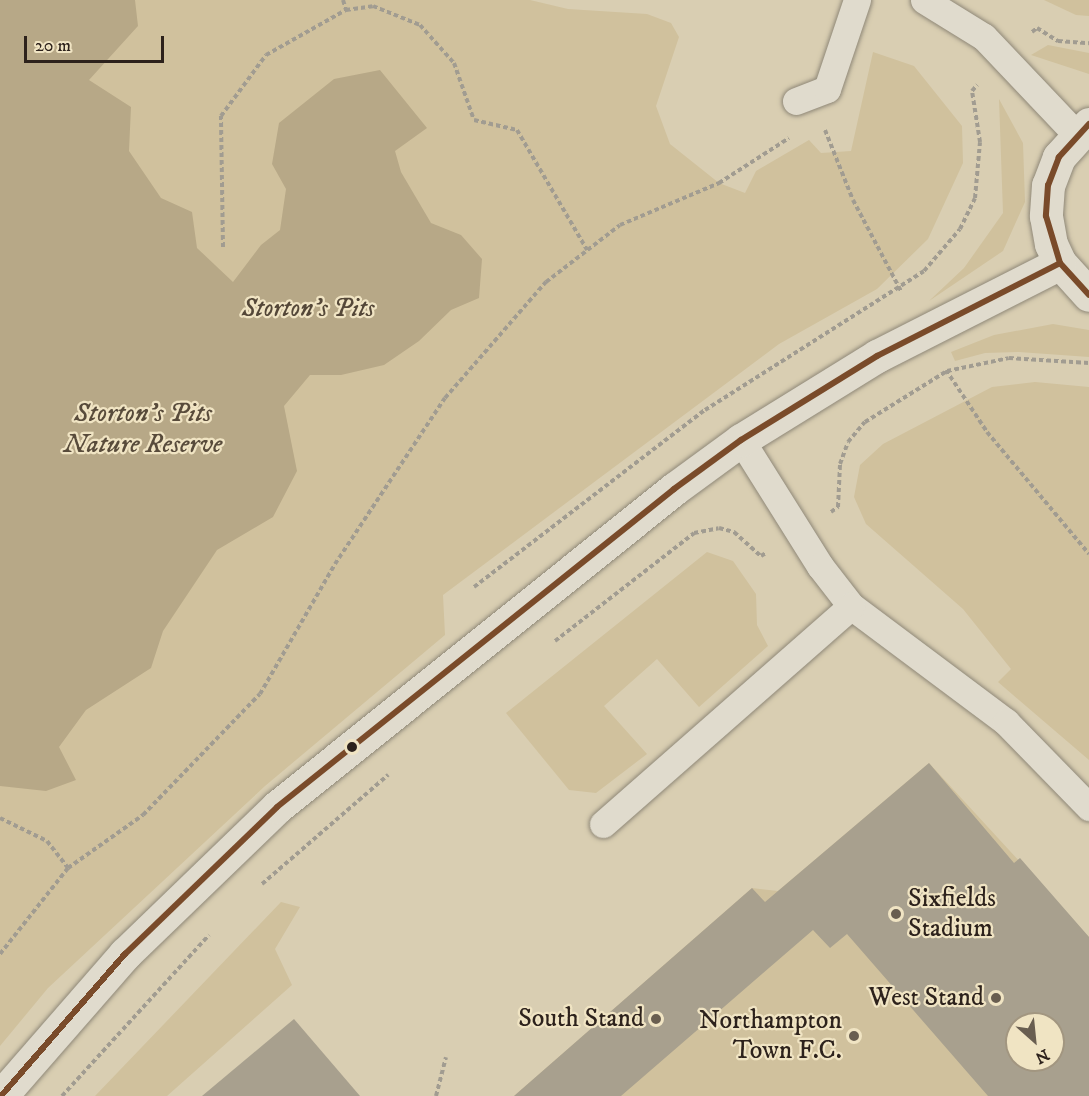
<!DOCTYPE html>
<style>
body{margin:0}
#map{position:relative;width:1089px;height:1096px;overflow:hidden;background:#d9ceb2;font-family:"IM FELL DW Pica",serif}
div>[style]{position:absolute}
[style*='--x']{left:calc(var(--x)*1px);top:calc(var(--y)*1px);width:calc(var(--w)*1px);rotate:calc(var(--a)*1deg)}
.green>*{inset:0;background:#d0c19d}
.water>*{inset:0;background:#b7a887}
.building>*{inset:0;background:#a8a08e}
.path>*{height:4px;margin-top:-2px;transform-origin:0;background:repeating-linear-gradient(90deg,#a19c91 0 4.5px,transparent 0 7.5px)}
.roads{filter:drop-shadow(0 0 2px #8f8878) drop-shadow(0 0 2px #8f8878)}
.lane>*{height:27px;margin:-13.5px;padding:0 13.5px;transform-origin:13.5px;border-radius:13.5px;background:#e0dbcd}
.street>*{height:33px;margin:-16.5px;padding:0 16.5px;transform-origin:16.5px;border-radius:16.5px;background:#e0dbcd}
.bus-1>*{height:6px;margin:-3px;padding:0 3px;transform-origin:3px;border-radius:3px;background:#7a4b2a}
.dots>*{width:16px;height:16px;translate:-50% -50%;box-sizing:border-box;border:3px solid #f0e4c3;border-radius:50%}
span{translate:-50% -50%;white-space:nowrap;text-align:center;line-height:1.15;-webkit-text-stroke:4.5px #f0e4c3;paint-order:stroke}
.park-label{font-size:26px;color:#544738;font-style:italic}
.poi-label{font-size:26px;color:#2d221c}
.left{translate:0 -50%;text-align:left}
.right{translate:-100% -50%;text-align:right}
.water-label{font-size:27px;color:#584b3b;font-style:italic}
.north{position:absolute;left:1005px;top:1012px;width:60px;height:60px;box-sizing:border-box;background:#f0e4c3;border:2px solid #a29680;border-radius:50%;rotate:153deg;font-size:16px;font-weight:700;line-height:24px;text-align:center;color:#2d221c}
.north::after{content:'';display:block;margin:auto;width:21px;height:27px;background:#695e50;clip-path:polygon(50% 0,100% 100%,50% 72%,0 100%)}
.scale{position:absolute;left:24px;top:36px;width:140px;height:27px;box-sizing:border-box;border:3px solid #2d221c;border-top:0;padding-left:8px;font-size:18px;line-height:21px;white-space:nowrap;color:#2d221c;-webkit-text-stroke:4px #f0e4c3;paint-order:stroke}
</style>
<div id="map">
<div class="green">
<i style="clip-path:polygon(0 0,530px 0,568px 9px,647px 14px,671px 23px,679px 37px,656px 106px,670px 144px,719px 183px,745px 193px,756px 171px,809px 140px,821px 153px,851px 151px,873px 52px,914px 66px,962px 126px,963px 163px,928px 239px,877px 289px,779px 344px,443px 595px,445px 635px,265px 786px,48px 988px,0 1046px)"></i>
<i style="clip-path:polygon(1044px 0,1089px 0,1089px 16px,1076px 15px)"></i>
<i style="clip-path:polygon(1048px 45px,1089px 53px,1089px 74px,1031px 55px)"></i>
<i style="clip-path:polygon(999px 99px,1023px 143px,1025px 202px,1003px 251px,929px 301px,964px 268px,1003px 213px)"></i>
<i style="clip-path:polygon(1053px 324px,1089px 330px,1089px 357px,1019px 352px,985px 353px,955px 361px,951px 352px,994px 335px)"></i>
<i style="clip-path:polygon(1035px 382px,1089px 387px,1089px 760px,998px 682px,1011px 669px,963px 609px,866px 524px,854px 497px,860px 465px,883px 444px,992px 387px)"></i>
<i style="clip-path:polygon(707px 552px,733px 561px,756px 594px,757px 625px,768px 646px,699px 707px,657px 659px,604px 706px,647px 754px,596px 793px,569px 790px,506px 713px)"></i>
<i style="clip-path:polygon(evenodd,929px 763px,1089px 937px,1089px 1096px,514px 1096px,752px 888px,778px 891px,929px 763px,1017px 1024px,1053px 1024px,1053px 1060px,1017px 1060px,1017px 1024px)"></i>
<i style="clip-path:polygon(281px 902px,300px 907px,275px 949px,292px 985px,167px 1096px,95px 1096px)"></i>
</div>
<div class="water">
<i style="clip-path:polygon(0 0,135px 0,138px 26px,89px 80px,131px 107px,129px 151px,161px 198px,192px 212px,197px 248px,233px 282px,261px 245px,280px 230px,286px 189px,272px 164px,279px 123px,334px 79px,380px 70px,427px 128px,395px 151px,401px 172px,431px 223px,461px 235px,482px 259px,479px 298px,451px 310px,419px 341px,384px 365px,341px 375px,310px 375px,284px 406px,297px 471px,273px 517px,217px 550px,163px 631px,151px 668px,86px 710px,59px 747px,76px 780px,46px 791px,0 786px)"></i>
</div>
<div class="building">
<i style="clip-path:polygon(evenodd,929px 763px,1014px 863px,1020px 858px,1089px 937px,1089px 1096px,988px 1096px,847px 934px,830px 948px,813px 930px,621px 1096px,514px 1096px,752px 888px,765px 902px,929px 763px,1017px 1024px,1053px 1024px,1053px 1060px,1017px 1060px,1017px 1024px)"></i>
<i style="clip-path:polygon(294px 1019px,360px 1096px,202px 1096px)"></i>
</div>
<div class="path">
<i style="--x:343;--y:0;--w:10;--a:73"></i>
<i style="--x:346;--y:10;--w:27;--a:-8"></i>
<i style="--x:373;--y:6;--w:51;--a:22"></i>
<i style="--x:420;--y:25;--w:51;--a:48.2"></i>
<i style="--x:454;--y:63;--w:60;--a:70.7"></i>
<i style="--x:474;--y:120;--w:44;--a:13.1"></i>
<i style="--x:517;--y:130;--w:139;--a:59.7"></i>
<i style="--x:1032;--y:32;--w:6;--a:-39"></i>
<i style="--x:1037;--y:28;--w:25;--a:32"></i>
<i style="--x:1058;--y:41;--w:31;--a:4"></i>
<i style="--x:825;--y:130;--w:75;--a:68.2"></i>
<i style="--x:853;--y:200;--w:103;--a:62.2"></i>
<i style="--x:223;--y:247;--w:131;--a:-90.9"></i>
<i style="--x:221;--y:116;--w:76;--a:-53.6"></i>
<i style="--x:266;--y:55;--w:92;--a:-29.4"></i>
<i style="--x:946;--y:370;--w:74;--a:56.5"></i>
<i style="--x:987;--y:432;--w:159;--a:50.1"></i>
<i style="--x:831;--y:512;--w:9;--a:-36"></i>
<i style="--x:838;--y:507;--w:43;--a:-87.3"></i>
<i style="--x:840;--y:464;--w:23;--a:-70"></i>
<i style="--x:848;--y:442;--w:26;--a:-50"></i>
<i style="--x:865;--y:422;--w:97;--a:-31.9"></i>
<i style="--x:947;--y:371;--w:63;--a:-11.8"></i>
<i style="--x:1009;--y:358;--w:80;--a:3.6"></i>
<i style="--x:474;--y:587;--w:291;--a:-37.5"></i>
<i style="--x:705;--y:410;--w:259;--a:-32.4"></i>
<i style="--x:924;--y:271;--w:55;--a:-49.4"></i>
<i style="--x:960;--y:229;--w:34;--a:-64"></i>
<i style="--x:975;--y:198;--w:56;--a:-84.9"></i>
<i style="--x:980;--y:142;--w:52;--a:-98.9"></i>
<i style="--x:972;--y:91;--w:8;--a:-50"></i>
<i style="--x:555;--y:641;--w:176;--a:-37.8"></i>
<i style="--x:694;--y:533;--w:25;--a:-11"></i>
<i style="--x:719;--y:528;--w:16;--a:15"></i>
<i style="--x:734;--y:532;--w:36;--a:42"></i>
<i style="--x:761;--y:556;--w:6;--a:-31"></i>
<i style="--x:0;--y:818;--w:52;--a:26.1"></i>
<i style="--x:47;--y:841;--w:34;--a:52"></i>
<i style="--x:262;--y:884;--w:167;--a:-40.9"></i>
<i style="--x:0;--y:954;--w:110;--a:-51.7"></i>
<i style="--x:68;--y:868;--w:92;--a:-35.2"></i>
<i style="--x:143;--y:815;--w:168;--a:-46"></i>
<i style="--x:260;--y:694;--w:150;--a:-60"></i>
<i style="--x:335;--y:564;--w:199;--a:-56.5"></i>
<i style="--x:445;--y:398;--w:154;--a:-49"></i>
<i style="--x:546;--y:282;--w:93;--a:-37.6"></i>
<i style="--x:620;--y:225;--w:108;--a:-23"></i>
<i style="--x:719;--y:183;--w:83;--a:-32.7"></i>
<i style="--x:62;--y:1096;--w:218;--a:-47.6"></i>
<i style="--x:436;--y:1096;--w:40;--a:-75.6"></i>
</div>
<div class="roads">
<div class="lane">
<i style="--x:924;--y:0;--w:70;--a:31.7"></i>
<i style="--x:984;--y:37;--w:134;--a:46.5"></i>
<i style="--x:796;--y:101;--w:33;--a:-21"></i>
<i style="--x:827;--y:89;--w:94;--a:-71.4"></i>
<i style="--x:741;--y:440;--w:149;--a:57.9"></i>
<i style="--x:820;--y:566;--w:51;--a:52.2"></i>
<i style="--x:851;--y:606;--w:194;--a:36.8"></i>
<i style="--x:1006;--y:722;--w:119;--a:45.7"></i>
<i style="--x:603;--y:824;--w:330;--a:-41.3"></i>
</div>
<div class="street">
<i style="--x:1089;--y:124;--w:45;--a:132.3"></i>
<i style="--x:1059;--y:157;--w:30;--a:111"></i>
<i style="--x:1048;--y:185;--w:31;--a:94"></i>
<i style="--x:1046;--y:216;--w:28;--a:80"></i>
<i style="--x:1051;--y:244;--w:21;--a:65"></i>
<i style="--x:1060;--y:263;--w:43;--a:47.8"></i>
<i style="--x:1;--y:1096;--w:189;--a:-48.9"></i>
<i style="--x:125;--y:954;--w:211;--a:-44"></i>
<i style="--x:277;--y:807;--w:509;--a:-38.69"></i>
<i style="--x:674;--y:489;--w:83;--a:-36.2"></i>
<i style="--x:741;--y:440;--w:160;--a:-31.7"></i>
<i style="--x:877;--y:356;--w:205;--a:-26.9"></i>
</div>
</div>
<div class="bus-1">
<i style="--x:1089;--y:124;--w:45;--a:132.3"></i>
<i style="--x:1059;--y:157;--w:30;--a:111"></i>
<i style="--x:1048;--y:185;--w:31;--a:94"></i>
<i style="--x:1046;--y:216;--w:49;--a:73.4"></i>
<i style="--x:1060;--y:263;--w:43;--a:47.8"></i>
<i style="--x:1;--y:1096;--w:189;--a:-48.9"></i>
<i style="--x:125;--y:954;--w:211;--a:-44"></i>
<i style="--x:277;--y:807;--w:509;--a:-38.69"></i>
<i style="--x:674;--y:489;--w:83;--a:-36.2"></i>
<i style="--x:741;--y:440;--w:160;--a:-31.7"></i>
<i style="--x:877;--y:356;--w:205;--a:-26.9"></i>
</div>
<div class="dots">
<i style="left:352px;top:747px;background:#2d221c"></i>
<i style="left:896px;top:914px;background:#695e50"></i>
<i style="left:996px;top:998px;background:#695e50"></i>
<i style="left:656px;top:1019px;background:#695e50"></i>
<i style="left:854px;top:1036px;background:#695e50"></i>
</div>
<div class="park-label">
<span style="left:308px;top:309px">Storton's Pits</span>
</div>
<div class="poi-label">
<span class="left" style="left:908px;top:914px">Sixfields<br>Stadium</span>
<span class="right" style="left:984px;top:998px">West Stand</span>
<span class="right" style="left:644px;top:1019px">South Stand</span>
<span class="right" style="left:842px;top:1036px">Northampton<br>Town F.C.</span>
</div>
<div class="water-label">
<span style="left:143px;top:429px">Storton's Pits<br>Nature Reserve</span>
</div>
<div class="north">N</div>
<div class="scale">20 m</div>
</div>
